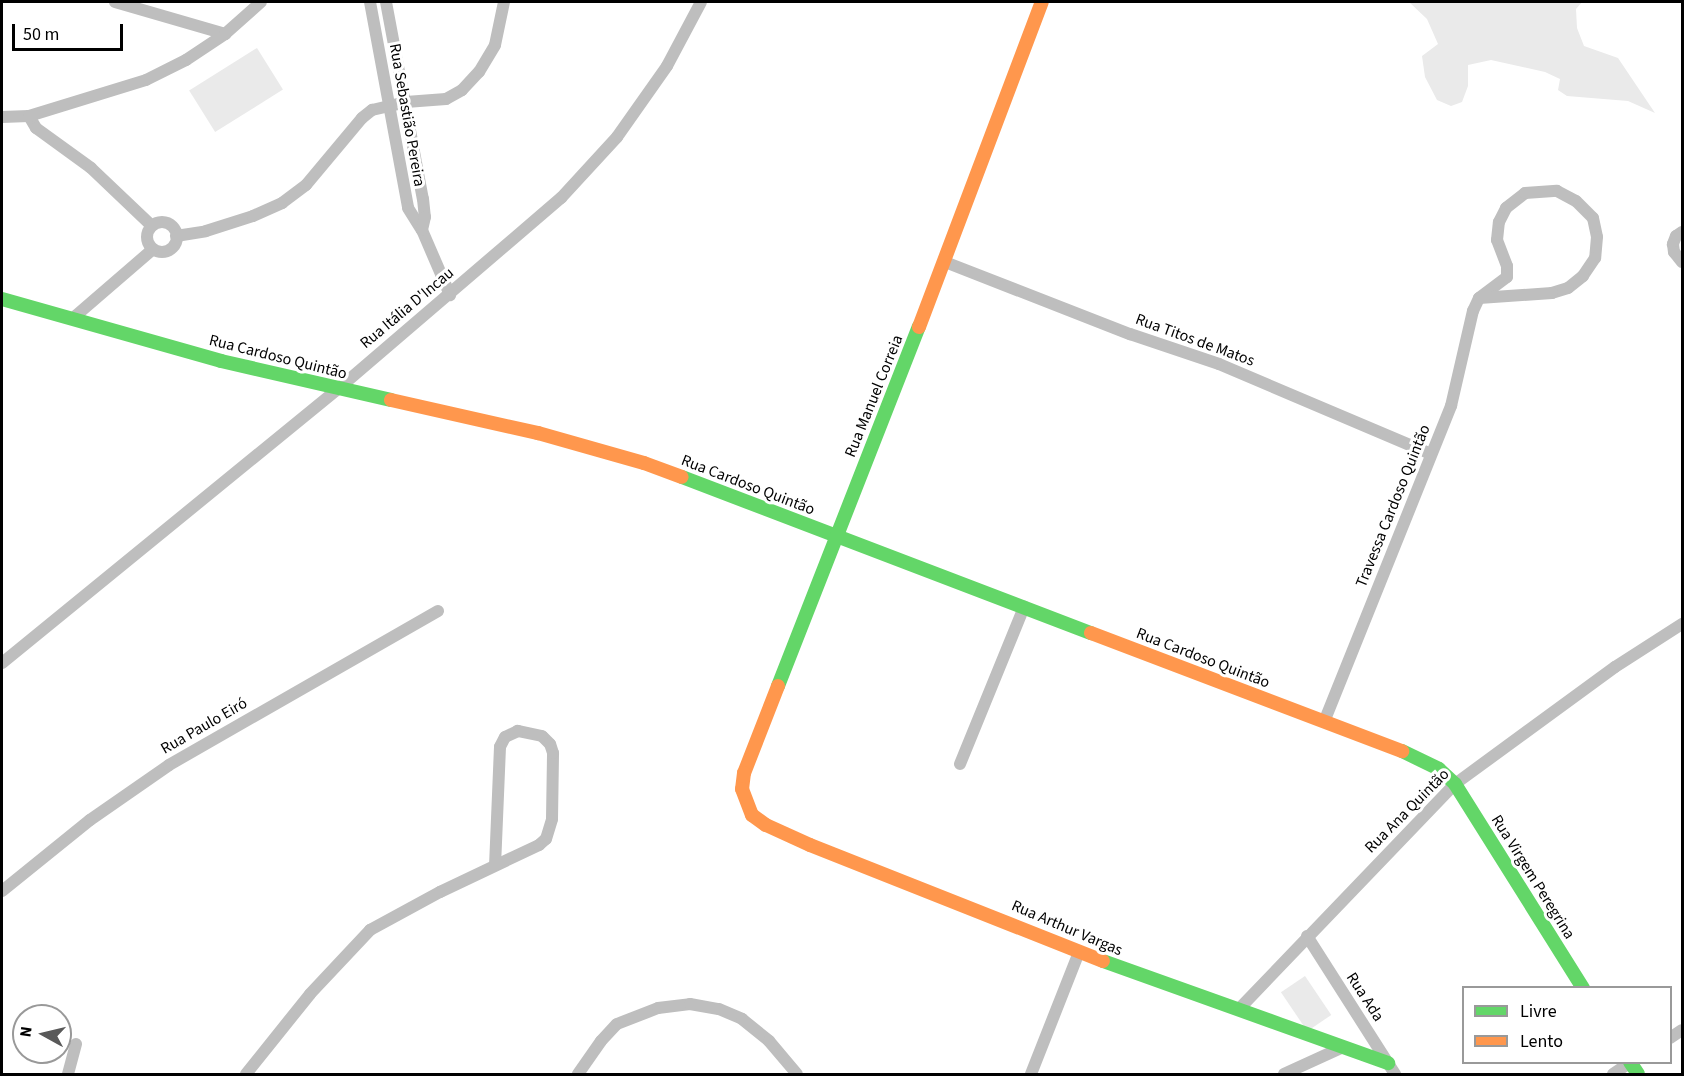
<!DOCTYPE html>
<meta charset="utf-8">
<style>
body{margin:0}
#map{position:relative;width:1684px;height:1076px;overflow:hidden;background:#fff;font-family:"Source Sans 3",sans-serif}
div>[style]{position:absolute}
[style*='--x']{left:calc(var(--x)*1px);top:calc(var(--y)*1px);width:calc(var(--w)*1px);rotate:calc(var(--a)*1deg)}
.green>*{inset:0;background:#eaeaea;transform-origin:0 0}
.street>*{height:12px;margin:-6px;padding:0 6px;transform-origin:6px;border-radius:6px;background:#bebebe}
.street>.ring{margin:-6px;padding:0;box-sizing:content-box;background:none;border:12px solid #bebebe;border-radius:50%}
.fast>*{height:14px;margin:-7px;padding:0 7px;transform-origin:7px;border-radius:7px;background:#63d668}
.slow>*{height:14px;margin:-7px;padding:0 7px;transform-origin:7px;border-radius:7px;background:#ff974d}
span{translate:-50% -50%;white-space:nowrap;text-align:center;line-height:1.15;-webkit-text-stroke:6px #fff;paint-order:stroke}
.street-label{font-size:16px;color:#000}
.frame{position:absolute;inset:0;border:3px solid #000;pointer-events:none}
.legend{position:absolute;left:1462px;top:986px;width:210px;height:78px;box-sizing:border-box;background:#fff;border:2px solid #999;margin:0;padding:8px 10px;list-style:none;font-size:18px;color:#000}
.legend li{display:flex;align-items:center;gap:12px;height:30px}
.legend b{width:30px;border:2px solid #999}
.north{position:absolute;left:12px;top:1004px;width:60px;height:60px;box-sizing:border-box;background:#fff;border:2px solid #999;border-radius:50%;rotate:278deg;font-size:16px;font-weight:700;line-height:24px;text-align:center;color:#000}
.north::after{content:'';display:block;margin:auto;width:21px;height:27px;background:#595959;clip-path:polygon(50% 0,100% 100%,50% 72%,0 100%)}
.scale{position:absolute;left:12px;top:24px;width:111px;height:27px;box-sizing:border-box;border:3px solid #000;border-top:0;padding-left:8px;font-size:18px;line-height:21px;white-space:nowrap;color:#000;-webkit-text-stroke:4px #fff;paint-order:stroke}
</style>
<div id="map">
<div class="green">
<i style="clip-path:polygon(1409px 2px,1582px 2px,1576px 9px,1577px 28px,1584px 46px,1618px 58px,1655px 113px,1628px 101px,1567px 96px,1558px 90px,1560px 79px,1545px 72px,1491px 60px,1468px 65px,1468px 86px,1462px 102px,1451px 106px,1437px 100px,1425px 77px,1422px 56px,1438px 44px,1427px 19px)"></i>
<i style="left:257px;top:48px;width:49px;height:80px;rotate:58deg"></i>
<i style="left:1305px;top:976px;width:47px;height:29px;rotate:56deg"></i>
</div>
<div class="street">
<i style="--x:115;--y:2;--w:115;--a:16.2"></i>
<i style="--x:370;--y:2;--w:209;--a:79.5"></i>
<i style="--x:408;--y:208;--w:26;--a:58"></i>
<i style="--x:422;--y:230;--w:71;--a:66.7"></i>
<i style="--x:386;--y:2;--w:200;--a:79.4"></i>
<i style="--x:423;--y:199;--w:18;--a:84"></i>
<i style="--x:425;--y:217;--w:13;--a:103"></i>
<i style="--x:29;--y:116;--w:14;--a:60"></i>
<i style="--x:36;--y:128;--w:68;--a:36"></i>
<i style="--x:91;--y:168;--w:84;--a:43.6"></i>
<i style="--x:2;--y:117;--w:27;--a:-2"></i>
<i style="--x:29;--y:116;--w:122;--a:-17.1"></i>
<i style="--x:146;--y:80;--w:45;--a:-26.6"></i>
<i style="--x:186;--y:60;--w:47;--a:-33.7"></i>
<i style="--x:225;--y:34;--w:48;--a:-41.6"></i>
<i class="ring" style="left:147px;top:222px;width:18px;height:18px"></i>
<i style="--x:1682;--y:232;--w:7;--a:146"></i>
<i style="--x:1676;--y:236;--w:9;--a:111"></i>
<i style="--x:1673;--y:244;--w:8;--a:83"></i>
<i style="--x:1674;--y:252;--w:13;--a:51"></i>
<i style="--x:176;--y:236;--w:30;--a:-9"></i>
<i style="--x:206;--y:231;--w:49;--a:-17.7"></i>
<i style="--x:253;--y:216;--w:32;--a:-24"></i>
<i style="--x:282;--y:203;--w:30;--a:-37"></i>
<i style="--x:306;--y:185;--w:87;--a:-50.1"></i>
<i style="--x:362;--y:118;--w:13;--a:-39"></i>
<i style="--x:372;--y:110;--w:35;--a:-13"></i>
<i style="--x:406;--y:102;--w:40;--a:-4.3"></i>
<i style="--x:446;--y:99;--w:18;--a:-29"></i>
<i style="--x:462;--y:90;--w:25;--a:-47"></i>
<i style="--x:479;--y:72;--w:31;--a:-59"></i>
<i style="--x:495;--y:45;--w:44;--a:-78.2"></i>
<i style="--x:945;--y:262;--w:199;--a:21.3"></i>
<i style="--x:1130;--y:334;--w:94;--a:18.6"></i>
<i style="--x:1219;--y:364;--w:230;--a:23"></i>
<i style="--x:72;--y:319;--w:107;--a:-40.8"></i>
<i style="--x:2;--y:663;--w:434;--a:-39.2"></i>
<i style="--x:338;--y:389;--w:294;--a:-40.6"></i>
<i style="--x:561;--y:198;--w:83;--a:-47.4"></i>
<i style="--x:617;--y:137;--w:87;--a:-54.8"></i>
<i style="--x:667;--y:66;--w:72;--a:-62"></i>
<i style="--x:1324;--y:722;--w:341;--a:-68.1"></i>
<i style="--x:1451;--y:406;--w:98;--a:-77"></i>
<i style="--x:1473;--y:311;--w:14;--a:-65"></i>
<i style="--x:1479;--y:298;--w:35;--a:-37"></i>
<i style="--x:1507;--y:277;--w:11;--a:-90"></i>
<i style="--x:1507;--y:266;--w:28;--a:-111"></i>
<i style="--x:1497;--y:240;--w:18;--a:-84"></i>
<i style="--x:1499;--y:222;--w:16;--a:-63"></i>
<i style="--x:1506;--y:208;--w:24;--a:-38"></i>
<i style="--x:1525;--y:193;--w:32;--a:-4"></i>
<i style="--x:1557;--y:191;--w:21;--a:28"></i>
<i style="--x:1576;--y:201;--w:24;--a:45"></i>
<i style="--x:1593;--y:218;--w:19;--a:78"></i>
<i style="--x:1597;--y:237;--w:21;--a:95"></i>
<i style="--x:1595;--y:258;--w:22;--a:124"></i>
<i style="--x:1583;--y:276;--w:19;--a:141"></i>
<i style="--x:1568;--y:288;--w:17;--a:163"></i>
<i style="--x:1552;--y:293;--w:73;--a:176.1"></i>
<i style="--x:960;--y:764;--w:170;--a:-67.8"></i>
<i style="--x:2;--y:891;--w:113;--a:-38.9"></i>
<i style="--x:90;--y:820;--w:96;--a:-34.8"></i>
<i style="--x:169;--y:765;--w:310;--a:-29.8"></i>
<i style="--x:1307;--y:936;--w:164;--a:57.5"></i>
<i style="--x:1239;--y:1009;--w:312;--a:-46.2"></i>
<i style="--x:1455;--y:784;--w:198;--a:-36.2"></i>
<i style="--x:1615;--y:667;--w:80;--a:-32.7"></i>
<i style="--x:1670;--y:1038;--w:14;--a:-34"></i>
<i style="--x:68;--y:1074;--w:31;--a:-75"></i>
<i style="--x:246;--y:1074;--w:102;--a:-51.3"></i>
<i style="--x:310;--y:994;--w:88;--a:-46.8"></i>
<i style="--x:370;--y:930;--w:80;--a:-28.5"></i>
<i style="--x:440;--y:892;--w:110;--a:-25.4"></i>
<i style="--x:539;--y:845;--w:9;--a:-41"></i>
<i style="--x:546;--y:839;--w:21;--a:-73"></i>
<i style="--x:552;--y:819;--w:66;--a:-89.1"></i>
<i style="--x:553;--y:753;--w:9;--a:-108"></i>
<i style="--x:550;--y:744;--w:11;--a:-135"></i>
<i style="--x:542;--y:736;--w:25;--a:-168"></i>
<i style="--x:518;--y:731;--w:14;--a:155"></i>
<i style="--x:505;--y:737;--w:11;--a:117"></i>
<i style="--x:500;--y:747;--w:118;--a:92.4"></i>
<i style="--x:578;--y:1074;--w:40;--a:-55.1"></i>
<i style="--x:601;--y:1041;--w:23;--a:-47"></i>
<i style="--x:617;--y:1024;--w:44;--a:-21.3"></i>
<i style="--x:658;--y:1008;--w:32;--a:-7"></i>
<i style="--x:690;--y:1004;--w:29;--a:10"></i>
<i style="--x:719;--y:1009;--w:25;--a:23"></i>
<i style="--x:742;--y:1019;--w:35;--a:39"></i>
<i style="--x:769;--y:1041;--w:43;--a:49.7"></i>
<i style="--x:1031;--y:1074;--w:131;--a:-68.5"></i>
<i style="--x:1284;--y:1074;--w:65;--a:-24.6"></i>
<i style="--x:1613;--y:1074;--w:22;--a:-34"></i>
</div>
<div class="fast">
<i style="--x:2;--y:299;--w:228;--a:15.8"></i>
<i style="--x:221;--y:361;--w:174;--a:12.9"></i>
<i style="--x:682;--y:477;--w:438;--a:20.9"></i>
<i style="--x:778;--y:686;--w:386;--a:-68.6"></i>
<i style="--x:1402;--y:751;--w:41;--a:25.9"></i>
<i style="--x:1439;--y:769;--w:22;--a:43"></i>
<i style="--x:1455;--y:784;--w:241;--a:57.9"></i>
<i style="--x:1103;--y:961;--w:303;--a:19.7"></i>
<i style="--x:1630;--y:1062;--w:14;--a:56"></i>
</div>
<div class="slow">
<i style="--x:919;--y:327;--w:347;--a:-69.3"></i>
<i style="--x:391;--y:400;--w:151;--a:12.7"></i>
<i style="--x:538;--y:433;--w:110;--a:15.8"></i>
<i style="--x:644;--y:463;--w:40;--a:20.2"></i>
<i style="--x:1091;--y:633;--w:333;--a:20.8"></i>
<i style="--x:778;--y:686;--w:93;--a:111.3"></i>
<i style="--x:744;--y:773;--w:16;--a:97"></i>
<i style="--x:742;--y:789;--w:28;--a:69"></i>
<i style="--x:752;--y:815;--w:17;--a:36"></i>
<i style="--x:766;--y:825;--w:48;--a:24.4"></i>
<i style="--x:810;--y:845;--w:315;--a:21.6"></i>
</div>
<div class="street-label">
<span style="left:407px;top:115px;rotate:80deg">Rua Sebastião Pereira</span>
<span style="left:407px;top:308px;rotate:-40deg">Rua Itália D'Incau</span>
<span style="left:1195px;top:340px;rotate:20deg">Rua Titos de Matos</span>
<span style="left:278px;top:357px;rotate:14deg">Rua Cardoso Quintão</span>
<span style="left:874px;top:396px;rotate:-68deg">Rua Manuel Correia</span>
<span style="left:748px;top:485px;rotate:21deg">Rua Cardoso Quintão</span>
<span style="left:1393px;top:506px;rotate:-68deg">Travessa Cardoso Quintão</span>
<span style="left:1203px;top:658px;rotate:21deg">Rua Cardoso Quintão</span>
<span style="left:204px;top:726px;rotate:-30deg">Rua Paulo Eiró</span>
<span style="left:1407px;top:811px;rotate:-45deg">Rua Ana Quintão</span>
<span style="left:1533px;top:877px;rotate:58deg">Rua Virgem Peregrina</span>
<span style="left:1067px;top:928px;rotate:23deg">Rua Arthur Vargas</span>
<span style="left:1365px;top:997px;rotate:57deg">Rua Ada</span>
</div>
<div class="frame"></div>
<ul class="legend">
<li><b style="height:8px;background:#63d668"></b>Livre</li>
<li><b style="height:8px;background:#ff974d"></b>Lento</li>
</ul>
<div class="north">N</div>
<div class="scale">50 m</div>
</div>
